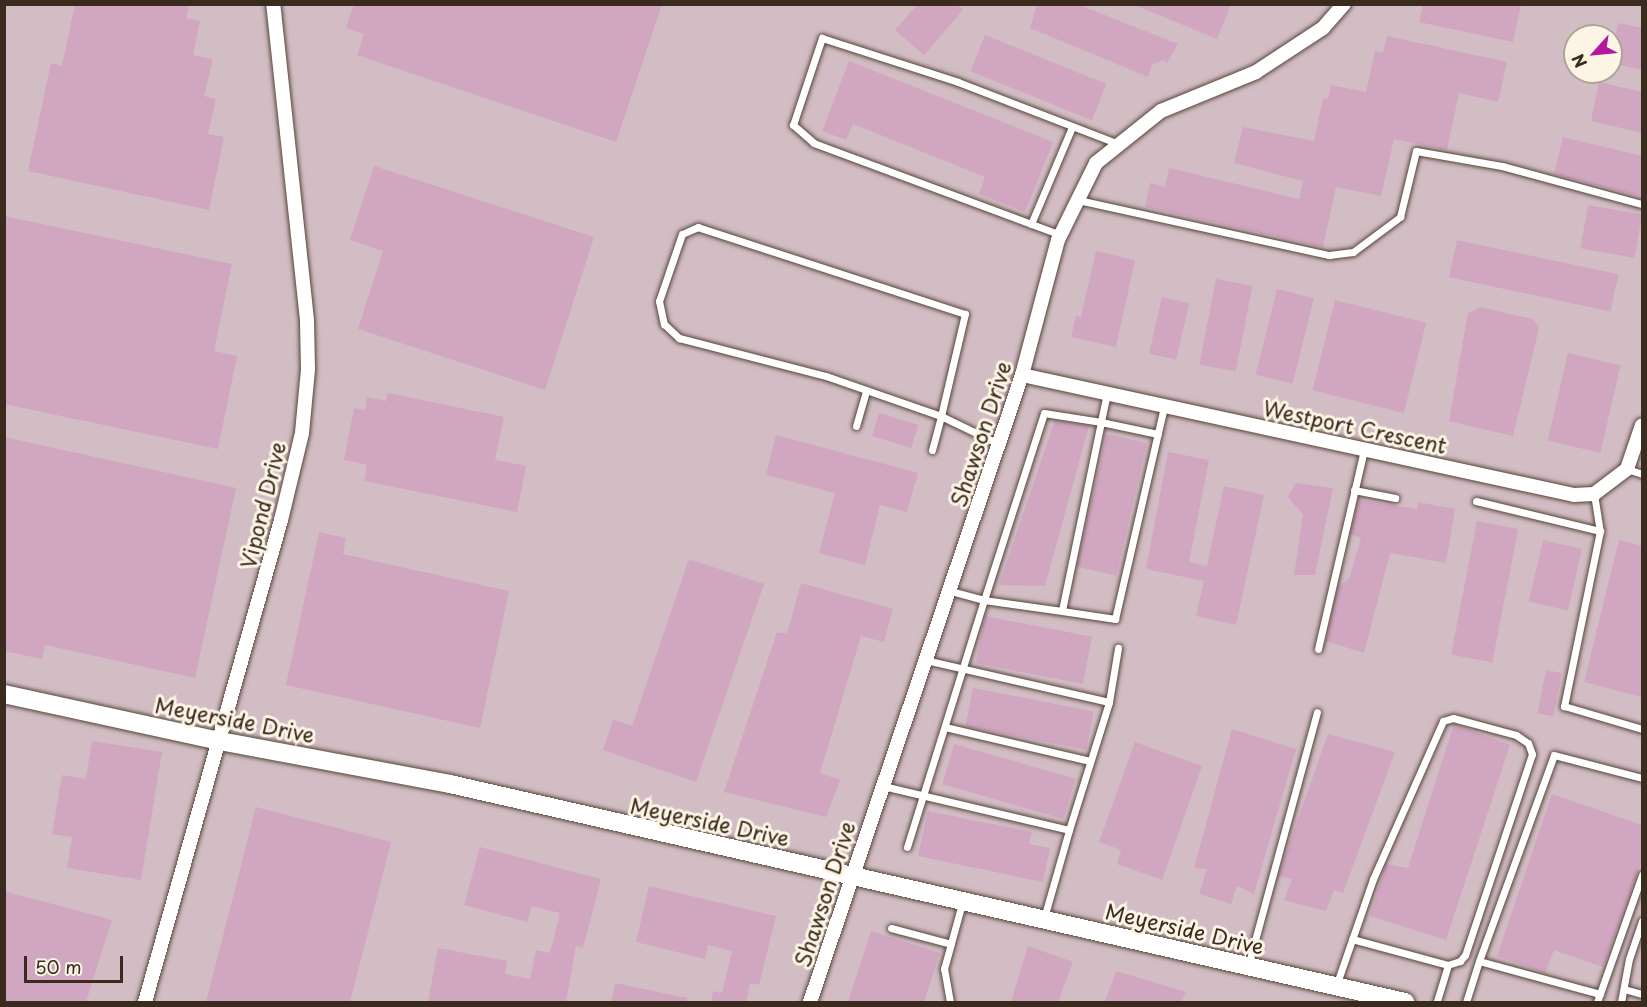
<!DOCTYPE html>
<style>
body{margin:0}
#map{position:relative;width:1647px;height:1007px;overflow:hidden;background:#ede3c3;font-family:"Playpen Sans",sans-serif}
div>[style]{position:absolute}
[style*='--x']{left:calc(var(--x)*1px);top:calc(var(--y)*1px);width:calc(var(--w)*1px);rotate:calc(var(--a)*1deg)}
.industrial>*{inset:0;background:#d2bdc5}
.building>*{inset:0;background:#d1a6c1;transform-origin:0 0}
.roads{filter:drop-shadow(0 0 2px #564637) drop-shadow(0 0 2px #564637)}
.service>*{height:7px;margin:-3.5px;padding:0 3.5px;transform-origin:3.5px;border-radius:3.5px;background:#fff}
.minor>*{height:14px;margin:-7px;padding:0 7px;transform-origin:7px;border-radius:7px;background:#fff}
.tertiary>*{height:18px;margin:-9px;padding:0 9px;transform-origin:9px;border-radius:9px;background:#fff}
span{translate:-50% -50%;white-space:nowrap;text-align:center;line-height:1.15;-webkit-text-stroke:6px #fcf5e5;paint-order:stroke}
.street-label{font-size:21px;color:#3b2a1e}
.frame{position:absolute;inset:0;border:6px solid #3b2a1e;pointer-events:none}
.north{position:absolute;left:1563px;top:24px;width:60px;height:60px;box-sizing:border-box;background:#fcf5e5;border:2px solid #afa495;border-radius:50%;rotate:243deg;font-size:16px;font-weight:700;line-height:24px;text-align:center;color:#3b2a1e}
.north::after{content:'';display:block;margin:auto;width:21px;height:27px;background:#b5179e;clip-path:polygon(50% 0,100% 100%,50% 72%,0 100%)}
.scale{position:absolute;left:24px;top:956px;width:99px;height:27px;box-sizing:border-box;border:3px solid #3b2a1e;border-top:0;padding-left:8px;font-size:18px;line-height:21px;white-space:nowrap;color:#3b2a1e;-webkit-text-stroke:4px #fcf5e5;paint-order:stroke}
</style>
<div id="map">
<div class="industrial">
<i style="clip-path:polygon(evenodd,5px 5px,1642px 5px,1642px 1002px,5px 1002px,5px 5px,1575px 36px,1611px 36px,1611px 72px,1575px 72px,1575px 36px)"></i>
</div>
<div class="building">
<i style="clip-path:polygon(75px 4px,189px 4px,186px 18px,200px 21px,193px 55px,213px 59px,204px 96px,216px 99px,208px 134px,224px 137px,209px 210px,28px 171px,51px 63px,62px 66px)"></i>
<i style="clip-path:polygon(354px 4px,662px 4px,616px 142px,357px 55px,364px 34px,346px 28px)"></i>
<i style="clip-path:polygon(918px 4px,957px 4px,963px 10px,924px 55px,895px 30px)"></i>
<i style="clip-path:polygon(1037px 4px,1077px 4px,1178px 44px,1167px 63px,1163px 60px,1152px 65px,1148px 77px,1030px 28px)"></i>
<i style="clip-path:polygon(1132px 4px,1231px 4px,1217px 39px)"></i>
<i style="clip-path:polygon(1423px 4px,1521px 4px,1513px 42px,1419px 22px)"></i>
<i style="clip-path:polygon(1618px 23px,1642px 28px,1642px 70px,1611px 63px)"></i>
<i style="left:985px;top:35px;width:131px;height:39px;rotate:22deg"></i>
<i style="clip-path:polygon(1387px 36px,1507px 62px,1498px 102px,1459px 93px,1447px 150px,1394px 139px,1381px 196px,1336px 187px,1323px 247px,1145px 207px,1150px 183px,1165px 187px,1169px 168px,1299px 199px,1303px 181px,1234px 163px,1243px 127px,1314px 141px,1323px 98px,1328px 99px,1331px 85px,1366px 92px,1375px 51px,1383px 53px)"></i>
<i style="clip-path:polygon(849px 61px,1053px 142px,1025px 212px,979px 194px,985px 177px,853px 124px,846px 140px,822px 131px)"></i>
<i style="clip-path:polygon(1599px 82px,1642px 92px,1642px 133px,1591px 121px)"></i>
<i style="clip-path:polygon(1563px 137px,1642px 156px,1642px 197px,1554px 174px)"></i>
<i style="clip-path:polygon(374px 166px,594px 237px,545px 390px,358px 329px,383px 251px,350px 240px)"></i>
<i style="left:1588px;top:205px;width:55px;height:44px;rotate:10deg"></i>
<i style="clip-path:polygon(4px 216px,232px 264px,214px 351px,237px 356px,218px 449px,4px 404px)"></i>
<i style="left:1457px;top:240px;width:165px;height:38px;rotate:12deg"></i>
<i style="clip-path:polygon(1096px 251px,1135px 260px,1116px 347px,1071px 337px,1076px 316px,1081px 317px)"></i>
<i style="left:1216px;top:279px;width:37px;height:87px;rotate:11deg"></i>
<i style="left:1277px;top:289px;width:38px;height:88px;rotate:14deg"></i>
<i style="left:1162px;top:297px;width:28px;height:58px;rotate:13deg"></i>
<i style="left:1335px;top:300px;width:94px;height:93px;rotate:14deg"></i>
<i style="clip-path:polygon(1480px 307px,1533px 319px,1539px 328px,1513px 436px,1449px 421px,1468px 313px)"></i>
<i style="left:1568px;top:353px;width:54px;height:90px;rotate:13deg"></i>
<i style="clip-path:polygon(388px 393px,504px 417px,495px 460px,526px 466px,517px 512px,364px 481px,367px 465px,344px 460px,354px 408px,365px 410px,367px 397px,386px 401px)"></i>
<i style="left:879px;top:413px;width:41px;height:24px;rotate:17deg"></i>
<i style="clip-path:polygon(1055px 420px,1089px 426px,1045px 586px,999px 585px)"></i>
<i style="left:1107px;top:434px;width:41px;height:136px;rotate:13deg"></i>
<i style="clip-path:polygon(776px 435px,918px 473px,907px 512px,880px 505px,865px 565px,819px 553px,835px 493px,766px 475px)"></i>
<i style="clip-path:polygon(4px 437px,236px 488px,195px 678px,45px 645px,42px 659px,4px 651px)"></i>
<i style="clip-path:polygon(1168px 452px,1209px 460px,1189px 562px,1207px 566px,1224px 486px,1264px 495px,1236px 625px,1196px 616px,1204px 581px,1146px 569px)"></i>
<i style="clip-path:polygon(1296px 483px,1333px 488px,1315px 575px,1294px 575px,1303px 515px,1288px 497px)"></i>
<i style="clip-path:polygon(1358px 500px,1417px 509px,1418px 502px,1455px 509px,1446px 563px,1390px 553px,1364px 653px,1326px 641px,1338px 586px,1349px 579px,1361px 538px,1350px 534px)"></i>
<i style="left:1477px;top:521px;width:42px;height:136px;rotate:11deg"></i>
<i style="clip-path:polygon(319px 532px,346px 538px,343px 554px,509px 591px,480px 728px,286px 685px)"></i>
<i style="left:1543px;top:540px;width:40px;height:63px;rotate:13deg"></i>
<i style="clip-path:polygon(1619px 540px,1642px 546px,1642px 697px,1584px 682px)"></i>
<i style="clip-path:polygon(689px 559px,764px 584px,696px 782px,603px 750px,613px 719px,632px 726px)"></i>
<i style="clip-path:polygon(801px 583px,893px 609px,884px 642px,861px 636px,820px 773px,840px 780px,826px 817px,724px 792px,777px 632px,787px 634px)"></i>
<i style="left:985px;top:616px;width:109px;height:48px;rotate:11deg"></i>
<i style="left:1546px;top:670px;width:16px;height:44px;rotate:11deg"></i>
<i style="left:973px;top:688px;width:123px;height:39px;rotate:11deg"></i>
<i style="clip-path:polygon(1454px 724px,1510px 745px,1446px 940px,1370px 916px,1386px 864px,1408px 868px)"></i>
<i style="clip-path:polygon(1232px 729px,1296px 749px,1254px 894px,1237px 886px,1231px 904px,1199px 894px,1207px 869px,1194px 868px)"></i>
<i style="clip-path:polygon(1328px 734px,1395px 752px,1343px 893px,1334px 890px,1326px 911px,1284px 900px,1292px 879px,1278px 876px)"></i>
<i style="clip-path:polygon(92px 741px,162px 752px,141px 880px,67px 868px,72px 837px,52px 834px,62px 775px,86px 779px)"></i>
<i style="clip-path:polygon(1135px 742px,1202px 766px,1162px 880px,1117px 864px,1121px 850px,1099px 842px)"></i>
<i style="left:954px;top:744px;width:126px;height:42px;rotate:16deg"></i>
<i style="clip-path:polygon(1552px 794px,1642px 825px,1642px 860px,1603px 967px,1554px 950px,1545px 973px,1497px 956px)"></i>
<i style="clip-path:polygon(256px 807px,391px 842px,350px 1002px,206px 1002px)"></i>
<i style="clip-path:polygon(928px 811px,1032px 832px,1029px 844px,1050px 848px,1043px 882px,918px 856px)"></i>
<i style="clip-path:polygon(480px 847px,601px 879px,583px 948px,576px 946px,566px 1002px,428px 1002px,438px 948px,507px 961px,505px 974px,530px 979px,536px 950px,550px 953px,560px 913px,532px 906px,527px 922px,464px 905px)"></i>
<i style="clip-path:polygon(649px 886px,776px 916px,759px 985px,750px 983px,746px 1002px,711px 1002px,713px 991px,722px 993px,732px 951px,708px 945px,705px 959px,636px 942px)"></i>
<i style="clip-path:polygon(4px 891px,112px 920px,86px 1002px,4px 1002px)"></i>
<i style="clip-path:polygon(871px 931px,940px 953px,924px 1002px,848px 1002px)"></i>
<i style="clip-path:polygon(1028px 946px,1073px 962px,1058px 1002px,1011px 1002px)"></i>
<i style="clip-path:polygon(1116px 971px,1186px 992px,1181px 1002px,1105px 1002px)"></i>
<i style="clip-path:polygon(615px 983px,687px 998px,686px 1002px,611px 1002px)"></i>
</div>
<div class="roads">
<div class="service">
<i style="--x:1078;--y:200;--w:257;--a:12.4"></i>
<i style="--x:1329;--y:255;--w:24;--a:-7"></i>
<i style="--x:1353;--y:252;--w:59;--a:-36.7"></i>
<i style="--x:1400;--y:217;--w:68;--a:-76.4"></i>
<i style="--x:1416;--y:151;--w:87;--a:9.9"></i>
<i style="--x:1502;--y:166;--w:145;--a:15.2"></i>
<i style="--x:1031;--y:224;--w:105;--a:-67.1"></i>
<i style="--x:1061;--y:235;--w:264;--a:-159.6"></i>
<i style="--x:814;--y:143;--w:28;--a:-139"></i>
<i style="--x:793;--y:125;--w:92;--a:-71.6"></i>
<i style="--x:822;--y:38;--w:143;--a:17.9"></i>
<i style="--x:958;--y:82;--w:173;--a:21.1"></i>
<i style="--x:1107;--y:393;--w:30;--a:102"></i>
<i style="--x:1101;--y:422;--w:193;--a:101.7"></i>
<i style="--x:1062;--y:611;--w:79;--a:-172"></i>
<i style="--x:984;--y:600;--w:196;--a:-72.2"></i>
<i style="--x:1044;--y:413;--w:58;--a:9"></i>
<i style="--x:1101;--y:422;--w:58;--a:11.9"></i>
<i style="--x:856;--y:426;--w:37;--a:-74"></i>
<i style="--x:932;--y:450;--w:35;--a:-75"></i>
<i style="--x:941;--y:416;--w:105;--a:-76.8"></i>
<i style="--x:965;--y:314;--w:281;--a:-162"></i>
<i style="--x:698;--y:227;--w:17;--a:156"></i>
<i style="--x:682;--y:234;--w:71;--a:108.9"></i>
<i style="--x:659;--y:301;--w:24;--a:78"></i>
<i style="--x:664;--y:324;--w:21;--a:43"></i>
<i style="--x:679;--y:338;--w:152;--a:14.5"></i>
<i style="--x:826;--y:376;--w:122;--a:19.2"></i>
<i style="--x:941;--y:416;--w:64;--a:25.8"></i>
<i style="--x:1627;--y:469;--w:16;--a:18"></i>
<i style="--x:1354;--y:490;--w:42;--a:11"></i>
<i style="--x:1594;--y:494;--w:37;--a:81"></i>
<i style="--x:1600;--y:531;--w:179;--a:101.6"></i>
<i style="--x:1564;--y:706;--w:81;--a:16.4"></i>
<i style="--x:1476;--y:501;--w:128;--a:13.6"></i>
<i style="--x:1062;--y:611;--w:54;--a:8.6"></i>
<i style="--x:1115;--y:619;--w:219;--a:-77"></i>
<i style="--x:1318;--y:649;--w:205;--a:-77"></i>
<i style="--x:1109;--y:702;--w:55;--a:-80.5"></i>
<i style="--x:945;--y:727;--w:149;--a:13.2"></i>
<i style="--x:883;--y:786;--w:191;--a:13.3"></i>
<i style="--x:1069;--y:830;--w:134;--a:-72.6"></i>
<i style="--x:1109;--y:702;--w:189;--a:-167.1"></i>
<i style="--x:907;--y:847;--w:259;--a:-72.7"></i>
<i style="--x:984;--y:600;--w:35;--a:-165"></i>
<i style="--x:1044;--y:918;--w:91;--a:-74.1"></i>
<i style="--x:891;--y:928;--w:62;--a:14.9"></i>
<i style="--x:1352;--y:939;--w:99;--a:15.2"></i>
<i style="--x:1248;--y:966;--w:263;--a:-74.8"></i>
<i style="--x:1336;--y:986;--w:113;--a:-70.9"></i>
<i style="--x:1373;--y:879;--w:173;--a:-66.1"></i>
<i style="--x:1443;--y:721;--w:10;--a:-17"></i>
<i style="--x:1453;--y:718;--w:65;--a:15.1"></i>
<i style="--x:1516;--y:735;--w:14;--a:34"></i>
<i style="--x:1528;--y:743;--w:12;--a:70"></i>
<i style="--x:1532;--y:754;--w:212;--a:108.4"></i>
<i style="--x:1465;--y:955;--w:8;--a:130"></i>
<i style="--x:1460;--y:961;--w:13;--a:162"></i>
<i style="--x:1448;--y:965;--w:39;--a:107"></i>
<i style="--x:1624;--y:989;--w:19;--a:16"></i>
<i style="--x:1600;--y:994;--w:125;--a:-164.7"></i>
<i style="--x:1479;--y:961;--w:219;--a:-70"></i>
<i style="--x:1554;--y:755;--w:91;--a:14.6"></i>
<i style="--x:950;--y:1002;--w:34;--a:-100"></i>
<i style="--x:944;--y:969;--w:68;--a:-74.7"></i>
<i style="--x:1466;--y:1002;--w:43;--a:-72.4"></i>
<i style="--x:1597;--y:1002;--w:135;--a:-70.5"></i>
<i style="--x:1621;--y:1002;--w:44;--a:-79.5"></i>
<i style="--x:1629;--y:959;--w:40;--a:-71.1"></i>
</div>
<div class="minor">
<i style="--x:1022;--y:375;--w:565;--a:12.26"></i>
<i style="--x:1574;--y:495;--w:20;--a:-3"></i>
<i style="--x:1594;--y:494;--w:41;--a:-37.1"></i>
<i style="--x:1627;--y:469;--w:46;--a:-71.2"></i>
<i style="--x:145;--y:1002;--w:501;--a:-74.24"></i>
<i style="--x:281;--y:520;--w:89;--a:-76.4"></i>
<i style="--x:302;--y:433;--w:64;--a:-84.6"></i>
<i style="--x:308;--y:369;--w:49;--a:-91.2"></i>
<i style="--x:307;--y:320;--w:318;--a:-96.1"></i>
<i style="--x:810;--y:1002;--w:662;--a:-71.32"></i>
<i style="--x:1022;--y:375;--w:140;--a:-75.1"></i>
<i style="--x:1058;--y:240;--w:86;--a:-63.7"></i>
<i style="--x:1096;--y:163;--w:83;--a:-38.7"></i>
<i style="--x:1161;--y:111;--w:103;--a:-22.3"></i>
<i style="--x:1256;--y:72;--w:80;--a:-33.3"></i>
<i style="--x:1323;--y:28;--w:32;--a:-49"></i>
</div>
<div class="tertiary">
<i style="--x:4;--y:694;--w:221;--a:12.3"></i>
<i style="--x:220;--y:741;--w:234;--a:10.6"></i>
<i style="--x:450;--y:784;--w:980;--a:12.86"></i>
</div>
</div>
<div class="street-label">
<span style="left:1355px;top:426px;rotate:12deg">Westport Crescent</span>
<span style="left:980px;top:434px;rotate:-72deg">Shawson Drive</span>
<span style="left:262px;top:505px;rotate:-76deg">Vipond Drive</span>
<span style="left:235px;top:719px;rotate:11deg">Meyerside Drive</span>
<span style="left:710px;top:821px;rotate:12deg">Meyerside Drive</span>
<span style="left:824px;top:894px;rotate:-72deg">Shawson Drive</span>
<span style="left:1185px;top:928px;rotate:13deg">Meyerside Drive</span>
</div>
<div class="frame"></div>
<div class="north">N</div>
<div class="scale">50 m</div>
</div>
